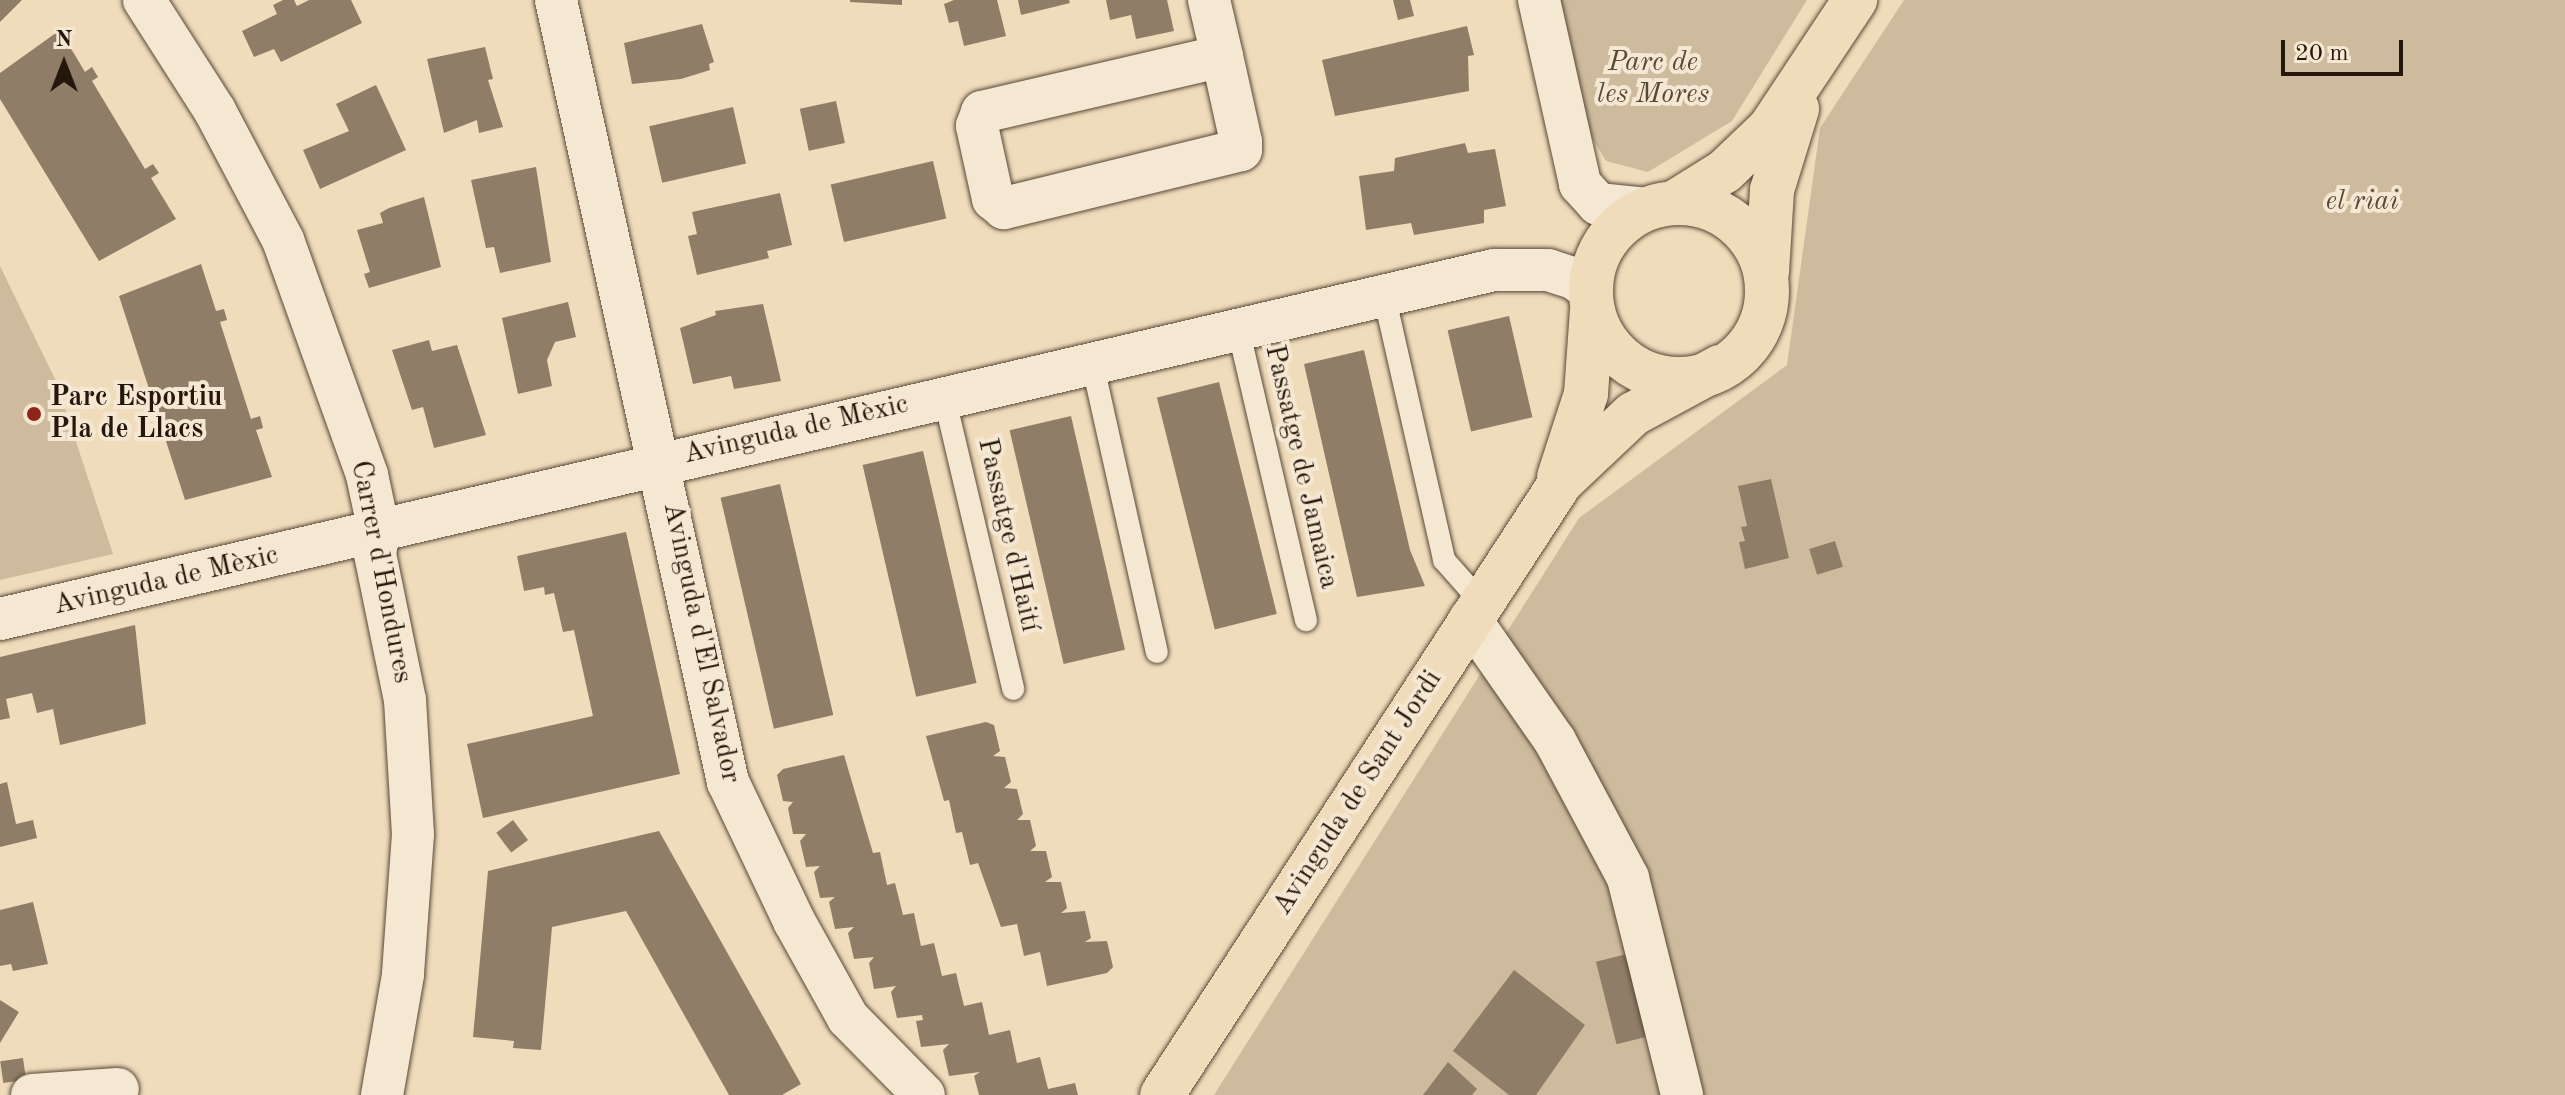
<!DOCTYPE html>
<meta charset="utf-8">
<style>
body{margin:0}
#map{position:relative;width:2565px;height:1095px;overflow:hidden;background:#f0dcbb;font-family:"Old Standard TT",serif}
div>[style]{position:absolute}
[style*='--x']{left:calc(var(--x)*1px);top:calc(var(--y)*1px);width:calc(var(--w)*1px);rotate:calc(var(--a)*1deg)}
.green>*{inset:0;background:#cebb9d}
.building>*{inset:0;background:#8f7d67;transform-origin:0 0}
.roads{filter:drop-shadow(0 0 2px #584838) drop-shadow(0 0 2px #584838)}
.lane>*{height:22px;margin:-11px;padding:0 11px;transform-origin:11px;border-radius:11px;background:#f5e8d3}
.street>*{height:42px;margin:-21px;padding:0 21px;transform-origin:21px;border-radius:21px;background:#f5e8d3}
.primary>*{height:44px;margin:-22px;padding:0 22px;transform-origin:22px;border-radius:22px;background:#f0dcbb}
.primary>.ring{margin:-22px;padding:0;box-sizing:content-box;background:none;border:44px solid #f0dcbb;border-radius:50%}
.dots>*{width:22px;height:22px;translate:-50% -50%;box-sizing:border-box;border:4px solid #f5e8d3;border-radius:50%}
span{translate:-50% -50%;white-space:nowrap;text-align:center;line-height:1.15;-webkit-text-stroke:8px #f5e8d3;paint-order:stroke}
.park-label{font-size:28px;color:#584838;font-style:italic}
.poi-label{font-size:28px;color:#26170c;font-weight:700}
.left{translate:0 -50%;text-align:left}
.street-label{font-size:28px;color:#26170c}
.north{position:absolute;left:24px;top:24px;width:80px;height:80px;-webkit-text-stroke:6px #f5e8d3;paint-order:stroke;rotate:0deg;font-size:22px;font-weight:700;line-height:32px;text-align:center;color:#26170c}
.north::after{content:'';display:block;margin:auto;width:28px;height:36px;background:#26170c;clip-path:polygon(50% 0,100% 100%,50% 72%,0 100%)}
.scale{position:absolute;left:2281px;top:40px;width:122px;height:36px;box-sizing:border-box;border:4px solid #26170c;border-top:0;padding-left:10px;font-size:24px;line-height:28px;white-space:nowrap;color:#26170c;-webkit-text-stroke:6px #f5e8d3;paint-order:stroke}
</style>
<div id="map">
<div class="green">
<i style="clip-path:polygon(1553px 0,1807px 0,1732px 121px,1648px 172px,1606px 161px,1582px 121px)"></i>
<i style="clip-path:polygon(1904px 0,2565px 0,2565px 1095px,1214px 1095px,1579px 518px,1787px 365px,1820px 128px)"></i>
<i style="clip-path:polygon(0 266px,56px 381px,113px 554px,0 580px)"></i>
</div>
<div class="building">
<i style="clip-path:polygon(0 0,22px 0,0 22px)"></i>
<i style="clip-path:polygon(283px 0,294px 0,297px 6px,309px 0,351px 0,362px 23px,281px 62px,274px 49px,254px 57px,242px 31px,277px 14px,273px 5px)"></i>
<i style="clip-path:polygon(850px 0,902px 0,902px 5px,850px 2px)"></i>
<i style="clip-path:polygon(954px 0,997px 0,1006px 36px,964px 46px,958px 21px,949px 23px,944px 4px)"></i>
<i style="clip-path:polygon(1018px 0,1069px 0,1070px 3px,1021px 15px)"></i>
<i style="clip-path:polygon(1106px 0,1167px 0,1174px 31px,1136px 39px,1131px 15px,1110px 20px)"></i>
<i style="clip-path:polygon(1393px 0,1410px 0,1414px 16px,1398px 20px)"></i>
<i style="clip-path:polygon(702px 24px,714px 62px,709px 64px,710px 70px,681px 79px,632px 84px,624px 43px)"></i>
<i style="clip-path:polygon(1467px 26px,1474px 55px,1468px 56px,1469px 91px,1335px 116px,1322px 60px)"></i>
<i style="clip-path:polygon(60px 30px,85px 72px,92px 67px,98px 77px,92px 81px,145px 169px,153px 164px,159px 173px,151px 178px,176px 219px,99px 261px,0 99px,0 73px)"></i>
<i style="clip-path:polygon(485px 47px,493px 79px,488px 80px,503px 127px,479px 133px,477px 120px,444px 133px,427px 59px)"></i>
<i style="clip-path:polygon(376px 85px,406px 150px,320px 189px,303px 150px,349px 131px,336px 104px)"></i>
<i style="left:836px;top:101px;width:43px;height:37px;rotate:78deg"></i>
<i style="left:733px;top:107px;width:58px;height:86px;rotate:77deg"></i>
<i style="clip-path:polygon(1465px 143px,1468px 153px,1495px 149px,1506px 206px,1484px 210px,1484px 223px,1414px 235px,1411px 223px,1366px 230px,1359px 176px,1394px 171px,1395px 158px)"></i>
<i style="left:933px;top:161px;width:59px;height:105px;rotate:77deg"></i>
<i style="clip-path:polygon(536px 167px,551px 262px,500px 273px,494px 247px,486px 248px,471px 180px)"></i>
<i style="clip-path:polygon(780px 193px,792px 245px,767px 251px,769px 258px,697px 275px,688px 236px,697px 234px,692px 212px)"></i>
<i style="clip-path:polygon(424px 197px,441px 267px,369px 288px,364px 274px,370px 272px,357px 230px,383px 223px,380px 213px,389px 208px)"></i>
<i style="clip-path:polygon(201px 264px,216px 311px,224px 309px,227px 320px,220px 322px,251px 419px,260px 416px,263px 428px,256px 430px,272px 477px,185px 500px,119px 296px)"></i>
<i style="clip-path:polygon(568px 302px,576px 337px,555px 342px,547px 360px,552px 386px,518px 394px,502px 318px)"></i>
<i style="clip-path:polygon(763px 304px,781px 381px,734px 389px,731px 376px,693px 384px,680px 328px,716px 315px,715px 311px)"></i>
<i style="left:1509px;top:316px;width:104px;height:63px;rotate:77deg"></i>
<i style="clip-path:polygon(429px 340px,432px 351px,457px 345px,486px 435px,434px 448px,423px 407px,412px 410px,392px 350px)"></i>
<i style="clip-path:polygon(1364px 350px,1410px 550px,1425px 586px,1357px 597px,1304px 364px)"></i>
<i style="left:1219px;top:382px;width:239px;height:64px;rotate:76deg"></i>
<i style="left:1071px;top:416px;width:240px;height:63px;rotate:77deg"></i>
<i style="left:923px;top:451px;width:238px;height:62px;rotate:77deg"></i>
<i style="clip-path:polygon(1771px 479px,1789px 558px,1745px 569px,1739px 542px,1745px 541px,1741px 527px,1747px 526px,1738px 486px)"></i>
<i style="left:780px;top:484px;width:237px;height:61px;rotate:77deg"></i>
<i style="clip-path:polygon(626px 532px,680px 774px,483px 818px,467px 744px,593px 716px,574px 630px,563px 632px,554px 593px,545px 595px,544px 587px,524px 591px,517px 556px)"></i>
<i style="left:1835px;top:541px;width:27px;height:27px;rotate:73deg"></i>
<i style="clip-path:polygon(135px 625px,146px 724px,60px 745px,53px 709px,37px 713px,32px 693px,6px 699px,10px 718px,0 720px,0 657px)"></i>
<i style="clip-path:polygon(986px 722px,994px 725px,1000px 751px,993px 756px,1005px 757px,1011px 782px,1004px 788px,1017px 789px,1023px 814px,1017px 820px,1030px 820px,1036px 846px,1030px 851px,1046px 851px,1052px 877px,1045px 882px,1061px 882px,1067px 908px,1061px 913px,1085px 911px,1091px 938px,1085px 942px,1107px 941px,1113px 967px,1107px 973px,1047px 986px,1040px 952px,1024px 956px,1017px 924px,1001px 927px,978px 863px,970px 865px,962px 832px,956px 833px,949px 800px,944px 801px,926px 736px)"></i>
<i style="clip-path:polygon(844px 755px,873px 853px,880px 852px,887px 885px,895px 883px,903px 915px,914px 913px,921px 946px,934px 943px,942px 976px,956px 973px,964px 1006px,982px 1002px,989px 1035px,1010px 1030px,1017px 1063px,1040px 1057px,1048px 1089px,1075px 1083px,1078px 1095px,979px 1095px,974px 1076px,980px 1072px,949px 1076px,943px 1050px,949px 1044px,921px 1047px,916px 1021px,923px 1020px,922px 1015px,897px 1018px,891px 992px,896px 986px,874px 989px,869px 963px,874px 957px,854px 959px,848px 933px,854px 927px,835px 929px,829px 902px,835px 897px,820px 898px,814px 872px,820px 866px,806px 867px,800px 841px,806px 834px,793px 834px,788px 808px,793px 802px,783px 801px,777px 775px,783px 769px)"></i>
<i style="clip-path:polygon(7px 782px,16px 824px,33px 820px,37px 838px,0 847px,0 784px)"></i>
<i style="left:513px;top:820px;width:25px;height:21px;rotate:53deg"></i>
<i style="clip-path:polygon(659px 831px,801px 1084px,782px 1095px,729px 1095px,626px 911px,552px 927px,541px 1050px,513px 1048px,514px 1041px,473px 1037px,488px 871px)"></i>
<i style="clip-path:polygon(33px 902px,48px 964px,13px 971px,11px 964px,0 966px,0 910px)"></i>
<i style="left:1627px;top:954px;width:85px;height:32px;rotate:76deg"></i>
<i style="clip-path:polygon(1514px 970px,1585px 1025px,1536px 1095px,1509px 1095px,1453px 1051px)"></i>
<i style="clip-path:polygon(0 1000px,19px 1012px,0 1043px)"></i>
<i style="left:23px;top:1058px;width:22px;height:23px;rotate:82deg"></i>
<i style="clip-path:polygon(1448px 1062px,1477px 1089px,1472px 1095px,1423px 1095px)"></i>
</div>
<div class="roads">
<div class="lane">
<i style="--x:1384;--y:295;--w:272;--a:77.2"></i>
<i style="--x:1444;--y:560;--w:57;--a:48.5"></i>
<i style="--x:1238;--y:328;--w:300;--a:76.9"></i>
<i style="--x:1092;--y:362;--w:297;--a:77.4"></i>
<i style="--x:944;--y:396;--w:301;--a:76.7"></i>
</div>
<div class="street">
<i style="--x:144;--y:0;--w:132;--a:57.4"></i>
<i style="--x:215;--y:111;--w:146;--a:62.2"></i>
<i style="--x:283;--y:240;--w:250;--a:70.3"></i>
<i style="--x:367;--y:475;--w:57;--a:77.9"></i>
<i style="--x:379;--y:531;--w:23;--a:100"></i>
<i style="--x:375;--y:554;--w:149;--a:78.4"></i>
<i style="--x:405;--y:700;--w:134;--a:86.6"></i>
<i style="--x:413;--y:834;--w:141;--a:94.1"></i>
<i style="--x:403;--y:975;--w:122;--a:99.9"></i>
<i style="--x:556;--y:0;--w:801;--a:77.6"></i>
<i style="--x:728;--y:782;--w:154;--a:64.6"></i>
<i style="--x:794;--y:921;--w:111;--a:60.9"></i>
<i style="--x:848;--y:1018;--w:108;--a:45.4"></i>
<i style="--x:1209;--y:0;--w:57;--a:76.9"></i>
<i style="--x:1222;--y:56;--w:88;--a:77.5"></i>
<i style="--x:1241;--y:142;--w:8;--a:90"></i>
<i style="--x:1241;--y:150;--w:244;--a:166.2"></i>
<i style="--x:1004;--y:208;--w:14;--a:-141"></i>
<i style="--x:993;--y:199;--w:75;--a:-102.4"></i>
<i style="--x:977;--y:126;--w:15;--a:-70"></i>
<i style="--x:982;--y:112;--w:246;--a:-13.1"></i>
<i style="--x:1539;--y:0;--w:189;--a:77.4"></i>
<i style="--x:1580;--y:184;--w:27;--a:48"></i>
<i style="--x:1598;--y:204;--w:49;--a:5.8"></i>
<i style="--x:0;--y:619;--w:1534;--a:-13.15"></i>
<i style="--x:1494;--y:270;--w:54;--a:0"></i>
<i style="--x:1548;--y:270;--w:28;--a:18"></i>
<i style="--x:1575;--y:279;--w:20;--a:37"></i>
<i style="--x:1470;--y:619;--w:149;--a:55.1"></i>
<i style="--x:1555;--y:741;--w:155;--a:61.9"></i>
<i style="--x:1628;--y:878;--w:224;--a:76"></i>
<i style="--x:32;--y:1095;--w:86;--a:-4"></i>
</div>
<div class="primary">
<i style="--x:1674;--y:203;--w:60;--a:-32.1"></i>
<i style="--x:1725;--y:171;--w:62;--a:-43.7"></i>
<i style="--x:1770;--y:128;--w:154;--a:-56.4"></i>
<i class="ring" style="left:1591px;top:203px;width:132px;height:132px"></i>
<i style="--x:1767;--y:272;--w:82;--a:-86.5"></i>
<i style="--x:1772;--y:190;--w:85;--a:-72.8"></i>
<i style="--x:1559;--y:477;--w:87;--a:-72"></i>
<i style="--x:1586;--y:394;--w:83;--a:-85.9"></i>
<i style="--x:1162;--y:1095;--w:731;--a:-56.94"></i>
<i style="--x:1561;--y:482;--w:99;--a:-43.4"></i>
<i style="--x:1633;--y:414;--w:99;--a:-28.4"></i>
</div>
</div>
<div class="dots">
<i style="left:34px;top:414px;background:#8f2418"></i>
</div>
<div class="park-label">
<span style="left:1653px;top:79px">Parc de<br>les Mores</span>
<span style="left:2362px;top:202px">el riai</span>
</div>
<div class="poi-label">
<span class="left" style="left:50px;top:414px">Parc Esportiu<br>Pla de Llacs</span>
</div>
<div class="street-label">
<span style="left:796px;top:430px;rotate:-13deg">Avinguda de Mèxic</span>
<span style="left:1301px;top:467px;rotate:77deg">Passatge de Jamaica</span>
<span style="left:1008px;top:535px;rotate:77deg">Passatge d'Haití</span>
<span style="left:381px;top:572px;rotate:79deg">Carrer d'Hondures</span>
<span style="left:166px;top:581px;rotate:-13deg">Avinguda de Mèxic</span>
<span style="left:701px;top:643px;rotate:78deg">Avinguda d'El Salvador</span>
<span style="left:1358px;top:793px;rotate:-57deg">Avinguda de Sant Jordi</span>
</div>
<div class="north">N</div>
<div class="scale">20 m</div>
</div>
